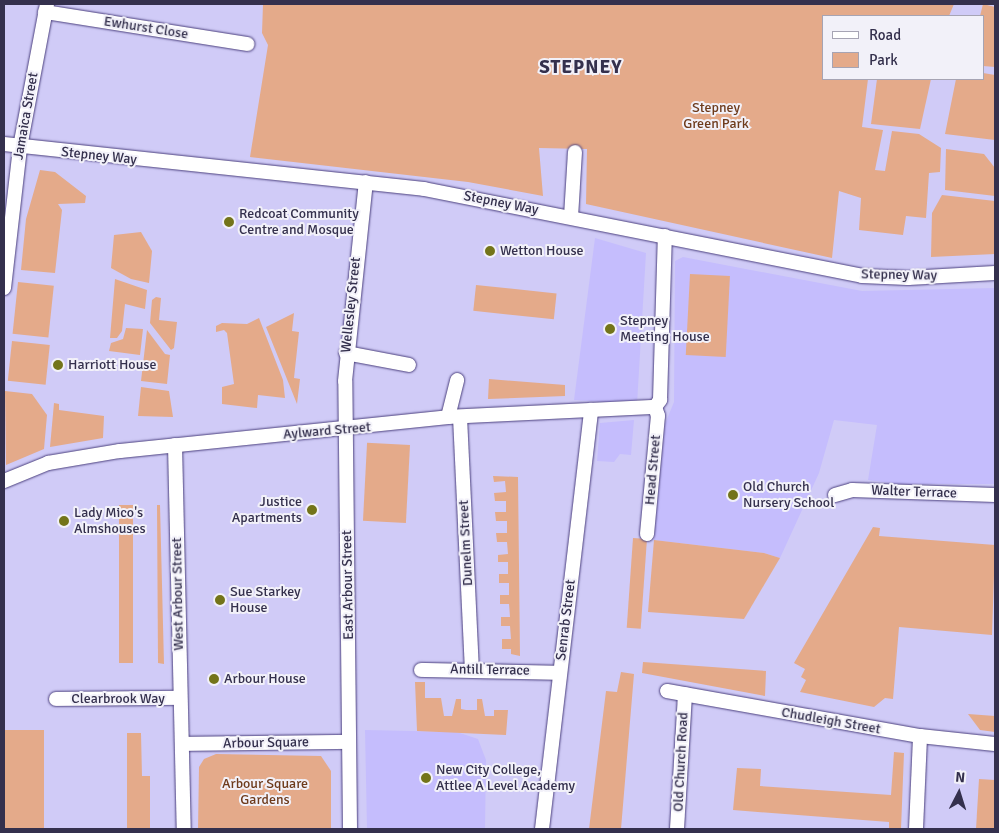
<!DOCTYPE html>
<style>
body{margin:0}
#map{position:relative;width:999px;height:833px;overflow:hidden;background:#d0cbf7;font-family:Signika,sans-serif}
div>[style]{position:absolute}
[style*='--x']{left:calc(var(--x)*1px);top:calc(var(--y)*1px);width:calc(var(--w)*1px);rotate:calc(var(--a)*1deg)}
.built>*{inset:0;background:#c5bdfd}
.green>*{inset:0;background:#e4aa8a;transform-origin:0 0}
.roads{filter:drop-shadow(0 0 1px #4b407e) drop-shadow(0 0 1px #4b407e)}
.minor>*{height:14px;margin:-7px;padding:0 7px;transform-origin:7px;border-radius:7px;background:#fff}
.dots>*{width:14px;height:14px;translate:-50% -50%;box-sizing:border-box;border:2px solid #f2f1f9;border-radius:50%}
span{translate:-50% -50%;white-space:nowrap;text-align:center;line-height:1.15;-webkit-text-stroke:4px #f2f1f9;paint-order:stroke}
.street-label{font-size:14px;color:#34304d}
.park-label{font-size:14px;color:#6e3b1c}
.poi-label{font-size:14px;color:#34304d}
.left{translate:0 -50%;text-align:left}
.right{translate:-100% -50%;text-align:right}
.district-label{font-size:19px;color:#34304d;font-weight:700;letter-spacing:1px}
.frame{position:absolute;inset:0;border:5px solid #34304d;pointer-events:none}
.legend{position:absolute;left:822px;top:15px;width:162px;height:65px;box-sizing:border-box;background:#f2f1f9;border:1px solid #a6a4b4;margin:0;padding:6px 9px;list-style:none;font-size:15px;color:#34304d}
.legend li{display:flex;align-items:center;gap:10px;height:25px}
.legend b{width:25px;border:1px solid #a6a4b4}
.north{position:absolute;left:934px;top:768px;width:50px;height:50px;-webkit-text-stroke:4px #f2f1f9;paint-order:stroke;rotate:5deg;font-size:14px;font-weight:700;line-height:20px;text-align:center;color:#34304d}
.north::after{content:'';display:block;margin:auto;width:18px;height:22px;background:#34304d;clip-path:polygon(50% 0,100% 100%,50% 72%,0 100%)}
</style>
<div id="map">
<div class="built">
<i style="clip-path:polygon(595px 238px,646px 253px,637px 404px,574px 400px)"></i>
<i style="clip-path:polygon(683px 257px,862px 291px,995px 288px,995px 484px,900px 484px,868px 480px,877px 425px,834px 420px,819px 473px,780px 558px,764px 553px,654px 540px,665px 424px,674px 402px,675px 261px)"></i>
<i style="clip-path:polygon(634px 420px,631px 455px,620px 454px,614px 462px,597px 461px,600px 423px)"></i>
<i style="clip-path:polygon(365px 730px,457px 732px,478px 739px,486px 760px,485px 829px,367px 829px)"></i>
</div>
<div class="green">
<i style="clip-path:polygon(263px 4px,954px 4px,949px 16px,823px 16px,823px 79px,868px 79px,862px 127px,883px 130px,875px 170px,885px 171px,892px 131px,919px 134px,941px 148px,940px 172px,929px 173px,926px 218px,906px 216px,903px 235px,859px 230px,861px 198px,839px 191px,832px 258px,586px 204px,587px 149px,539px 148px,543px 196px,468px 182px,250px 157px,268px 45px,262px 33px)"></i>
<i style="clip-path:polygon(983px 4px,995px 7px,995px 67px,983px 66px,983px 16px,980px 16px)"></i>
<i style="clip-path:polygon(983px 73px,995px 75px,995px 140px,945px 134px,956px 79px,983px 79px)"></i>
<i style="clip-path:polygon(877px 79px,931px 79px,920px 129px,871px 124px)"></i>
<i style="clip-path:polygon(946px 149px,984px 154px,995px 168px,995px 196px,945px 190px)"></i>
<i style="clip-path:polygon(40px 170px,55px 172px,86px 196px,85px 203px,58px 204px,62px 210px,55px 273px,21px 270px,26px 219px)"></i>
<i style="clip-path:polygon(942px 195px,995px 201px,995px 254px,931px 257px,932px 213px)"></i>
<i style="clip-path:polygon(141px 232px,152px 251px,149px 283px,131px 279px,111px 268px,114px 235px)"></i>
<i style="left:690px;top:274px;width:40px;height:81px;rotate:3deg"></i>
<i style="clip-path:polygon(115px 279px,147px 290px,145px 309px,125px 304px,122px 331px,117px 338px,110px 338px)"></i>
<i style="left:18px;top:282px;width:36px;height:52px;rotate:6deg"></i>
<i style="left:476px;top:285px;width:81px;height:26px;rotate:6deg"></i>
<i style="clip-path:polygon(156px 297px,161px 298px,159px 320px,177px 322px,174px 348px,171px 350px,150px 323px,152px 300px)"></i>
<i style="clip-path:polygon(294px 313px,292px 331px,299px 332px,294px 378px,300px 379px,297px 404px,266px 327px)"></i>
<i style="clip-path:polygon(259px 318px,283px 380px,285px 398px,258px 395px,257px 408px,222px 404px,222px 387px,234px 384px,227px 333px,224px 330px,216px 332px,216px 326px,222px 323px,247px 324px)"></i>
<i style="clip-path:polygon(126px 328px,143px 329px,140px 355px,109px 351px,111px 343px,123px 339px)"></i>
<i style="clip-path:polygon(147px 330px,165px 354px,170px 355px,167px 384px,141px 381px)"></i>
<i style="left:12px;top:341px;width:38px;height:40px;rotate:6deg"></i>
<i style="clip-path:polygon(489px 379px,565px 385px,565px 396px,488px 399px)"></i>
<i style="clip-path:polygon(141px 387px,169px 391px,173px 417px,138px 416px)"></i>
<i style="clip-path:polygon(5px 391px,32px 394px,47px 415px,44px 449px,6px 465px)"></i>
<i style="clip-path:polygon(54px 403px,59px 404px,59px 410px,104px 416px,103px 438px,50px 447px)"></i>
<i style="left:410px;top:445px;width:78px;height:43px;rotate:93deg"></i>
<i style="clip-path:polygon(493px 476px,518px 477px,520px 656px,511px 654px,511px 649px,502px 649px,502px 639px,511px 639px,510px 626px,501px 626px,501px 617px,510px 617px,509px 604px,500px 604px,500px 595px,509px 595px,509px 583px,499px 583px,499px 574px,508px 574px,508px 562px,498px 562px,498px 555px,508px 554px,507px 542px,497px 542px,496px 533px,507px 533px,507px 521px,496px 521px,495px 512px,506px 512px,506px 501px,495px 501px,494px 493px,506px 492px,505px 481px,494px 482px)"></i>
<i style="left:119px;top:505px;width:14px;height:158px"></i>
<i style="clip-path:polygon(157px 505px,160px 505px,164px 664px,158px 663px)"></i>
<i style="clip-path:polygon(873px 527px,880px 528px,879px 536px,995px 545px,992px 635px,899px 627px,893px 699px,885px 698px,874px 707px,800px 692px,806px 680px,801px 677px,805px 669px,794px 663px)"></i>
<i style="left:633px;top:538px;width:14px;height:90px;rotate:4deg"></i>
<i style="clip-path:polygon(654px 540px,764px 553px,780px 558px,744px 619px,648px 612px)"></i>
<i style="clip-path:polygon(643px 662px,766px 671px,765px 696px,642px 673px)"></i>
<i style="clip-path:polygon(621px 672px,634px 674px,621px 829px,589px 829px,606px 691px,617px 692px)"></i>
<i style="clip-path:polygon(415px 682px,425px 682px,425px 698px,441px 698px,444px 716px,452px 716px,456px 699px,461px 699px,461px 709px,466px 710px,477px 710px,477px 699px,482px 699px,485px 716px,494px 716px,494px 710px,508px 710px,506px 735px,417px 731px)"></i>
<i style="clip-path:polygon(968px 714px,995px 716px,995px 732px,980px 730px)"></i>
<i style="left:4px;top:730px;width:40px;height:99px"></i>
<i style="clip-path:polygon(127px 733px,141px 733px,142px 776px,150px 776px,150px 829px,127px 829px)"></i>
<i style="clip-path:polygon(894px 752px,904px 753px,901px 829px,889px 829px,889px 822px,733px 810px,737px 768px,761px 769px,760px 786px,891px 795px)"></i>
<i style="clip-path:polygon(216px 754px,321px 756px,331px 771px,331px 829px,198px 829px,199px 767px,204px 759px)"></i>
<i style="clip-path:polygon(979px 779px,995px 780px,995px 829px,976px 829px)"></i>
</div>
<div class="roads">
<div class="minor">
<i style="--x:45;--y:12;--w:205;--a:9"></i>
<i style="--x:4;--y:144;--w:422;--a:6.1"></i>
<i style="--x:424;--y:189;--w:447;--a:11.2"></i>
<i style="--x:862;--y:276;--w:46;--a:2.5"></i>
<i style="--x:908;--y:278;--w:87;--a:-3.3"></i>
<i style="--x:571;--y:217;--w:65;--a:-86.5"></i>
<i style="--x:4;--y:288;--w:142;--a:-83.5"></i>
<i style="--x:20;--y:147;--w:146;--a:-79.3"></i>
<i style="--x:346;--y:353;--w:64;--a:10.8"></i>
<i style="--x:655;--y:407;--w:9;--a:-54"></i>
<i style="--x:660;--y:400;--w:164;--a:-88.3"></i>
<i style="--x:448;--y:417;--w:38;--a:-76"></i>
<i style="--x:460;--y:417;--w:252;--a:87.3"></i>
<i style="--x:175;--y:445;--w:384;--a:88.7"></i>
<i style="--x:4;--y:481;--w:48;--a:-22.2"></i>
<i style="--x:48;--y:463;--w:73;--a:-9.5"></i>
<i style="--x:120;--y:451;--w:330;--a:-5.9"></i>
<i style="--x:448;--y:417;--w:207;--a:-2.8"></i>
<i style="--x:835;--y:495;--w:18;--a:-16"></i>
<i style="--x:852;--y:490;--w:143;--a:2"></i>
<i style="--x:647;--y:534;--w:119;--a:-84.7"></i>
<i style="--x:658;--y:416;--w:9;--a:-108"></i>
<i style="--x:421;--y:670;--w:139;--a:1.2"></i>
<i style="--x:667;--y:691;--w:257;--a:10.1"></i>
<i style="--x:920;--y:736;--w:75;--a:6.1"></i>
<i style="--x:56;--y:699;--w:124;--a:-0.5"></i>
<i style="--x:182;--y:744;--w:167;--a:-0.7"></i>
<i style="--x:350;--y:829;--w:448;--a:-90.6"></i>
<i style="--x:345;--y:381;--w:200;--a:-84"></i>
<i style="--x:542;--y:829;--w:422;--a:-83.3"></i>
<i style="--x:677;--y:829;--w:135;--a:-86.6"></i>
<i style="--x:916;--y:829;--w:93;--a:-87.5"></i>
</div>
</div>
<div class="dots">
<i style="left:229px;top:222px;background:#73741a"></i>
<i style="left:490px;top:251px;background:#73741a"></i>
<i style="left:610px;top:329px;background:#73741a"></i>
<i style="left:58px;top:365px;background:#73741a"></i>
<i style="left:733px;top:495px;background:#73741a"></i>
<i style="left:312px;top:510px;background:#73741a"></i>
<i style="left:64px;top:521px;background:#73741a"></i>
<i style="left:220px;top:600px;background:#73741a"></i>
<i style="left:214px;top:679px;background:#73741a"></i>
<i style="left:426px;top:778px;background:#73741a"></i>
</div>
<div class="street-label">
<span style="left:146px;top:28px;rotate:9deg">Ewhurst Close</span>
<span style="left:26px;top:116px;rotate:-80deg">Jamaica Street</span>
<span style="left:99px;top:156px;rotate:6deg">Stepney Way</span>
<span style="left:501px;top:203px;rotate:11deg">Stepney Way</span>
<span style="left:899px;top:275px;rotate:1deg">Stepney Way</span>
<span style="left:351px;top:305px;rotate:-84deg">Wellesley Street</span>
<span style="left:327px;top:431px;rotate:-5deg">Aylward Street</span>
<span style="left:653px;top:470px;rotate:-85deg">Head Street</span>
<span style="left:914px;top:492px;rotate:2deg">Walter Terrace</span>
<span style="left:466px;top:543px;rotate:-93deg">Dunelm Street</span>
<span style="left:348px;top:585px;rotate:-91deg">East Arbour Street</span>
<span style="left:178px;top:594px;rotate:-91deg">West Arbour Street</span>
<span style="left:566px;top:620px;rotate:-83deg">Senrab Street</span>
<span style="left:490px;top:670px;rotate:1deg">Antill Terrace</span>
<span style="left:118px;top:699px">Clearbrook Way</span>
<span style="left:831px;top:721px;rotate:10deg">Chudleigh Street</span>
<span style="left:266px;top:743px;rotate:-1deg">Arbour Square</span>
<span style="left:681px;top:762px;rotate:-87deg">Old Church Road</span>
</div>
<div class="park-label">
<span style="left:716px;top:116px">Stepney<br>Green Park</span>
<span style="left:265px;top:792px">Arbour Square<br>Gardens</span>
</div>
<div class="poi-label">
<span class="left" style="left:239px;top:222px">Redcoat Community<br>Centre and Mosque</span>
<span class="left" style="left:500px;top:251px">Wetton House</span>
<span class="left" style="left:620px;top:329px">Stepney<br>Meeting House</span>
<span class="left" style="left:68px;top:365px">Harriott House</span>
<span class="left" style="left:743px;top:495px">Old Church<br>Nursery School</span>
<span class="right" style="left:302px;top:510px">Justice<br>Apartments</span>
<span class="left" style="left:74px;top:521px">Lady Mico's<br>Almshouses</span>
<span class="left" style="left:230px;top:600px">Sue Starkey<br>House</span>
<span class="left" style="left:224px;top:679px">Arbour House</span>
<span class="left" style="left:436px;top:778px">New City College,<br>Attlee A Level Academy</span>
</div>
<div class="district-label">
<span style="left:581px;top:68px">STEPNEY</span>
</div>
<div class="frame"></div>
<ul class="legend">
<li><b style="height:6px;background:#fff"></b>Road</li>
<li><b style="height:14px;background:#e4aa8a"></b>Park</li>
</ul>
<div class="north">N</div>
</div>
